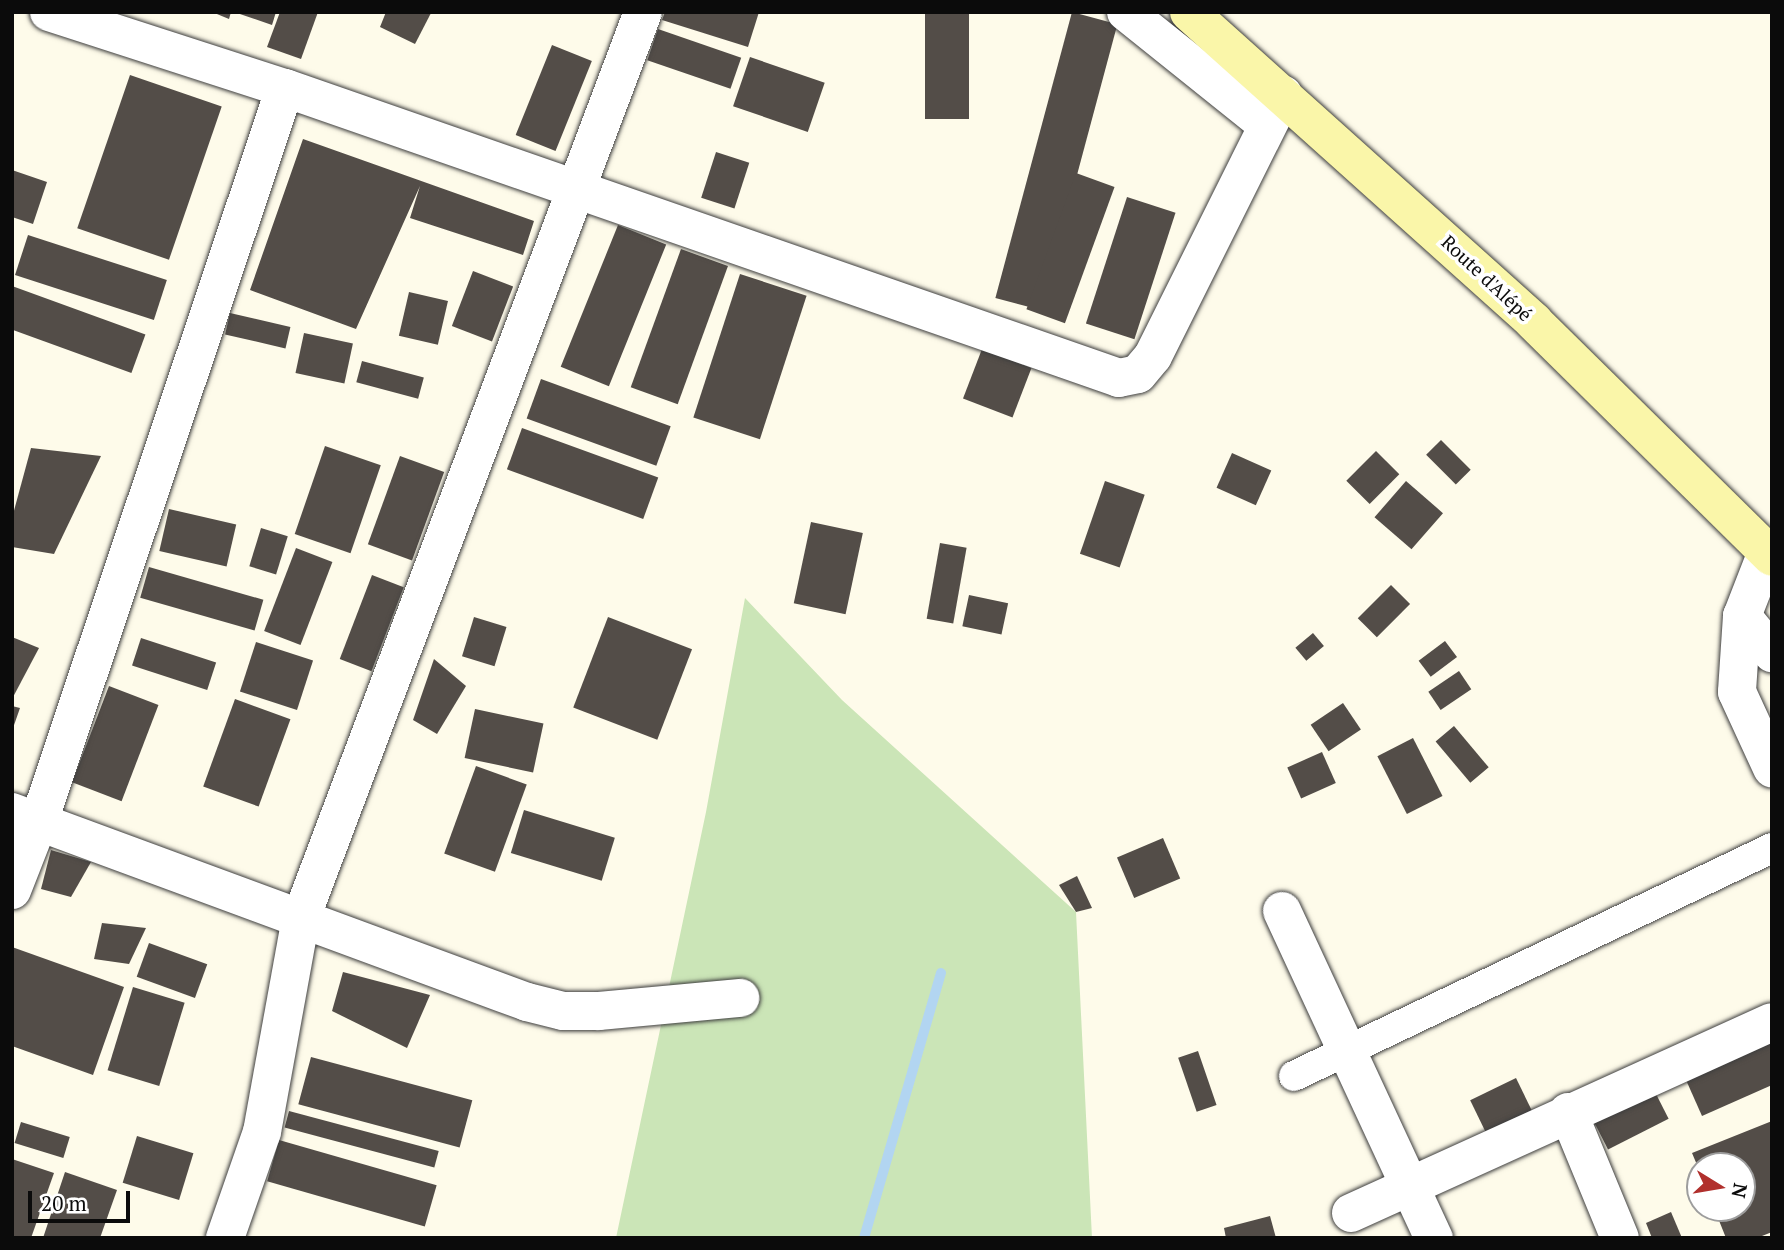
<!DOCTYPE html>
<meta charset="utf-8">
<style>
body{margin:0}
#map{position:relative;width:1784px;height:1250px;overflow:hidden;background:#fefbea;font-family:"PT Serif",serif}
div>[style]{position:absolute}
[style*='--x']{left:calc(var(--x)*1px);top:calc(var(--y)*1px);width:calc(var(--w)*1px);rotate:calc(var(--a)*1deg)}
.green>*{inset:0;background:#cbe5b7}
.stream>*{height:10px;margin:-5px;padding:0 5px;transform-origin:5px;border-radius:5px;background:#b2d5f1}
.building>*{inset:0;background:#534d48;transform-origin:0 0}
.roads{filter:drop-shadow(0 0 2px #3e3e3e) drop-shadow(0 0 2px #3e3e3e)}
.pedestrian>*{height:30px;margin:-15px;padding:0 15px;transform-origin:15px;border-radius:15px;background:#fff}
.minor>*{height:38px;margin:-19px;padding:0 19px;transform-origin:19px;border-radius:19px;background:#fff}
.secondary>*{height:38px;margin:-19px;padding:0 19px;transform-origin:19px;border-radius:19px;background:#faf6a9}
span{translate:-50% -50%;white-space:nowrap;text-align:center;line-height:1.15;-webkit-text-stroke:7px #fff;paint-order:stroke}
.street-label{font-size:19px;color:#0b0b0b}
.frame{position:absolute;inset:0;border:14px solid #0b0b0b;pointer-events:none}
.north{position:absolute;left:1686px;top:1152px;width:70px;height:70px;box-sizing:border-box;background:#fff;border:2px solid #9d9d9d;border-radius:50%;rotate:101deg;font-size:19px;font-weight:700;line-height:28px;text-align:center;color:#0b0b0b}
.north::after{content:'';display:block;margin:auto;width:24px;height:32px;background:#b1302d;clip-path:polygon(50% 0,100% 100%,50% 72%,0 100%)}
.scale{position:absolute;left:28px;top:1191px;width:102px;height:32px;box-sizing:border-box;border:4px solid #0b0b0b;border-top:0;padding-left:9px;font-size:21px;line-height:24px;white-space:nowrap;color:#0b0b0b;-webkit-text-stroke:5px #fff;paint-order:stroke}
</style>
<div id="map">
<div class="green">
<i style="clip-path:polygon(745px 598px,842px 700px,1076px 912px,1092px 1238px,616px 1238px,706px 812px)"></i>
</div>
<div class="stream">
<i style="--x:864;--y:1238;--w:276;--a:-73.8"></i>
</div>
<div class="building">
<i style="clip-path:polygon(212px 12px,231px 12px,229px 19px)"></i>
<i style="clip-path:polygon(234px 12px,276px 12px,272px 25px)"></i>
<i style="clip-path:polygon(280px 12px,318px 12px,301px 59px,267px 47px)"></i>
<i style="clip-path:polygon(386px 12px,430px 12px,431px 13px,415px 44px,380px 27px)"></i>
<i style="clip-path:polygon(665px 12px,759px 12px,748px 47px,662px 20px)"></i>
<i style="left:925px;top:12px;width:44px;height:107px"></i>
<i style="left:1072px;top:12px;width:47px;height:296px;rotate:15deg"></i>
<i style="left:658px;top:29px;width:88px;height:33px;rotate:19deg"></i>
<i style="left:552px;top:45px;width:43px;height:97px;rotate:22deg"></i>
<i style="left:750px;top:57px;width:79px;height:52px;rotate:19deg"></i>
<i style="left:130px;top:75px;width:97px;height:162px;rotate:19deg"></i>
<i style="clip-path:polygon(303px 139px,534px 221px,523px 255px,410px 218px,420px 186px,356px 329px,250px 290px)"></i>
<i style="left:716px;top:152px;width:35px;height:48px;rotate:18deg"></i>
<i style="clip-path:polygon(12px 170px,47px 182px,33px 224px,12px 217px)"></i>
<i style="left:1076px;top:173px;width:41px;height:145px;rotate:20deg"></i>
<i style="left:1127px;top:197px;width:51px;height:133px;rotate:18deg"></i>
<i style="left:618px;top:225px;width:52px;height:153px;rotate:22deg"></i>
<i style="left:28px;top:235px;width:146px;height:42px;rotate:18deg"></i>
<i style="left:681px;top:249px;width:50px;height:147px;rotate:20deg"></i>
<i style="left:473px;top:271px;width:43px;height:59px;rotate:21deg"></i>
<i style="left:740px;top:274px;width:70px;height:151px;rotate:18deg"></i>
<i style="left:12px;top:286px;width:142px;height:41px;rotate:20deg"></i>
<i style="left:409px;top:292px;width:40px;height:45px;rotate:13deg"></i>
<i style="left:230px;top:313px;width:62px;height:22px;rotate:13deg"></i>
<i style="left:304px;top:333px;width:50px;height:41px;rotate:12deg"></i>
<i style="left:982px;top:349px;width:53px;height:53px;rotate:21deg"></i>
<i style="left:362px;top:361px;width:64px;height:22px;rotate:15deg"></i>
<i style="left:541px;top:379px;width:138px;height:42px;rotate:20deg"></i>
<i style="left:522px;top:428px;width:145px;height:44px;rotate:20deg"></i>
<i style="left:1441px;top:440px;width:42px;height:21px;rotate:45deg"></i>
<i style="left:325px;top:446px;width:59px;height:93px;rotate:19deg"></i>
<i style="clip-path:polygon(31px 448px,101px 456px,54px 554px,12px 547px,12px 518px)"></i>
<i style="left:1376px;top:451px;width:33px;height:42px;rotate:45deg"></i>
<i style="left:1232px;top:453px;width:43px;height:38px;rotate:24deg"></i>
<i style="left:400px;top:456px;width:47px;height:94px;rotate:20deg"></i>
<i style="left:1105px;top:481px;width:42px;height:77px;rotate:19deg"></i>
<i style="left:1406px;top:481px;width:49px;height:48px;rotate:41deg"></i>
<i style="left:169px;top:509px;width:69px;height:43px;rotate:13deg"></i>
<i style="left:811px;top:522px;width:53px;height:83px;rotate:12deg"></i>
<i style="left:261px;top:528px;width:28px;height:40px;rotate:17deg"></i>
<i style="left:940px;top:543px;width:27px;height:77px;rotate:10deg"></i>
<i style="left:296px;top:548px;width:39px;height:89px;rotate:21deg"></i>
<i style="left:149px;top:567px;width:119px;height:32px;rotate:16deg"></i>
<i style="left:372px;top:575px;width:34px;height:90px;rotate:21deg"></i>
<i style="left:1391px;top:585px;width:27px;height:47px;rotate:45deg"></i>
<i style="left:969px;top:595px;width:40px;height:32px;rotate:12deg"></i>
<i style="left:474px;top:617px;width:34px;height:41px;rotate:17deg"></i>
<i style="left:608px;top:617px;width:90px;height:97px;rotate:21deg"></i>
<i style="left:1313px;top:633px;width:17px;height:23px;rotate:50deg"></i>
<i style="clip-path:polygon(12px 637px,39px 648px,12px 699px)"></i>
<i style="left:141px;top:638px;width:79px;height:29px;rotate:18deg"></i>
<i style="left:1445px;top:641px;width:20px;height:33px;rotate:53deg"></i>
<i style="left:256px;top:642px;width:60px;height:52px;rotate:18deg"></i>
<i style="clip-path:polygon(434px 659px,466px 686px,437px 734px,413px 720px)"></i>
<i style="left:1459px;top:671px;width:22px;height:37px;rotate:56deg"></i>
<i style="left:109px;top:686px;width:53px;height:103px;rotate:21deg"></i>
<i style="left:235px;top:699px;width:59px;height:93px;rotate:20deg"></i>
<i style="left:1343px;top:703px;width:32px;height:39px;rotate:56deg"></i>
<i style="clip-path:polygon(12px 706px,20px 708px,13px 728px,12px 728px)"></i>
<i style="left:475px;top:709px;width:70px;height:50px;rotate:12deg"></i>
<i style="left:1454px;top:726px;width:54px;height:24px;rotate:50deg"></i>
<i style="left:1413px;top:738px;width:65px;height:40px;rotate:63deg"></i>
<i style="left:1322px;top:752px;width:34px;height:38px;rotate:66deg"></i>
<i style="left:476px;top:766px;width:54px;height:93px;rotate:20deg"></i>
<i style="left:524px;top:810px;width:95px;height:45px;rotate:17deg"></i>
<i style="left:1163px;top:838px;width:44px;height:50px;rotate:67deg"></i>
<i style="clip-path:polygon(51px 850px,91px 862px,71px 897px,41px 889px)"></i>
<i style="clip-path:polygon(1077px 876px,1092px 908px,1076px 912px,1059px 885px)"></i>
<i style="clip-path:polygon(102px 923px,146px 928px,129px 964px,94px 959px)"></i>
<i style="left:149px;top:943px;width:62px;height:36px;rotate:20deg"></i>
<i style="clip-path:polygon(12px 947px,124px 987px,93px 1075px,12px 1046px)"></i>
<i style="clip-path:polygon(343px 972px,430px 995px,407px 1048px,332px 1011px)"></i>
<i style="left:133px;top:987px;width:54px;height:87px;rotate:17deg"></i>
<i style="clip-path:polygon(1772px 1042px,1772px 1085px,1702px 1116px,1686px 1080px)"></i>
<i style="left:1198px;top:1051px;width:57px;height:21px;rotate:71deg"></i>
<i style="left:311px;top:1057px;width:167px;height:49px;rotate:15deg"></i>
<i style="left:1516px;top:1078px;width:43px;height:51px;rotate:64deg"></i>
<i style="left:1655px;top:1092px;width:30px;height:68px;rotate:63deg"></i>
<i style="left:289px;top:1111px;width:155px;height:17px;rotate:15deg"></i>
<i style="clip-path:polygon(1772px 1121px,1772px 1232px,1757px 1238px,1726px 1238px,1714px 1208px,1742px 1208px,1742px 1166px,1700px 1166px,1700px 1172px,1692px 1153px)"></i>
<i style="left:21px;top:1122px;width:51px;height:22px;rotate:17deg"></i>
<i style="left:137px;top:1136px;width:59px;height:49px;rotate:17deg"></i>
<i style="left:279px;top:1140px;width:164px;height:43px;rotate:16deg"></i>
<i style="clip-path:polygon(12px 1159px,54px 1173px,31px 1238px,12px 1238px)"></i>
<i style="clip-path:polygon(65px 1172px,117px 1190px,100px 1238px,43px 1238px)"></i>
<i style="clip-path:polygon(1671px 1212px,1682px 1238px,1652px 1238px,1646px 1223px)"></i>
<i style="clip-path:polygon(1270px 1216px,1276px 1238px,1226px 1238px,1224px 1228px)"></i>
</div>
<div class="roads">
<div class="pedestrian">
<i style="--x:1294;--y:1076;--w:530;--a:-25.5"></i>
</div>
<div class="minor">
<i style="--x:49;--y:12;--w:248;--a:17.9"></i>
<i style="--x:285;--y:88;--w:883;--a:19.17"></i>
<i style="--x:1119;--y:378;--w:19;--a:-12"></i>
<i style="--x:1138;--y:374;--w:23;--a:-50"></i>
<i style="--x:1153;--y:356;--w:292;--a:-63.5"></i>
<i style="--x:1126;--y:12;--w:181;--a:38.7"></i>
<i style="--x:1767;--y:552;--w:69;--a:111.3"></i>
<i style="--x:1742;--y:616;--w:76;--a:93.8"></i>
<i style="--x:1737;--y:692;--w:84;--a:65.3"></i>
<i style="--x:1742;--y:616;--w:48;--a:51"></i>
<i style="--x:12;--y:812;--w:549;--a:20.25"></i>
<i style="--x:527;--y:1002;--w:37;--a:14"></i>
<i style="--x:563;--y:1011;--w:36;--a:0"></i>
<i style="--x:599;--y:1011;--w:142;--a:-5.3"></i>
<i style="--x:12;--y:890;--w:74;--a:-68.6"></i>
<i style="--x:39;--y:821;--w:773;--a:-71.45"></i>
<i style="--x:1282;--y:911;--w:361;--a:65.1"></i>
<i style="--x:1568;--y:1112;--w:136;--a:67.6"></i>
<i style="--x:1351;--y:1213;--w:462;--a:-24.4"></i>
<i style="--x:225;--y:1238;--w:112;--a:-70.8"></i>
<i style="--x:262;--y:1132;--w:218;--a:-79.7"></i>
<i style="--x:301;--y:918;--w:968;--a:-69.32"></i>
</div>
<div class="secondary">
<i style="--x:1189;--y:12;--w:464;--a:41.9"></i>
<i style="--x:1534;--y:322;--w:334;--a:44.6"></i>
</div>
</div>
<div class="street-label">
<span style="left:1487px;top:278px;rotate:43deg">Route d'Alépé</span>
</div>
<div class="frame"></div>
<div class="north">N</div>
<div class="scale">20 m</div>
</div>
